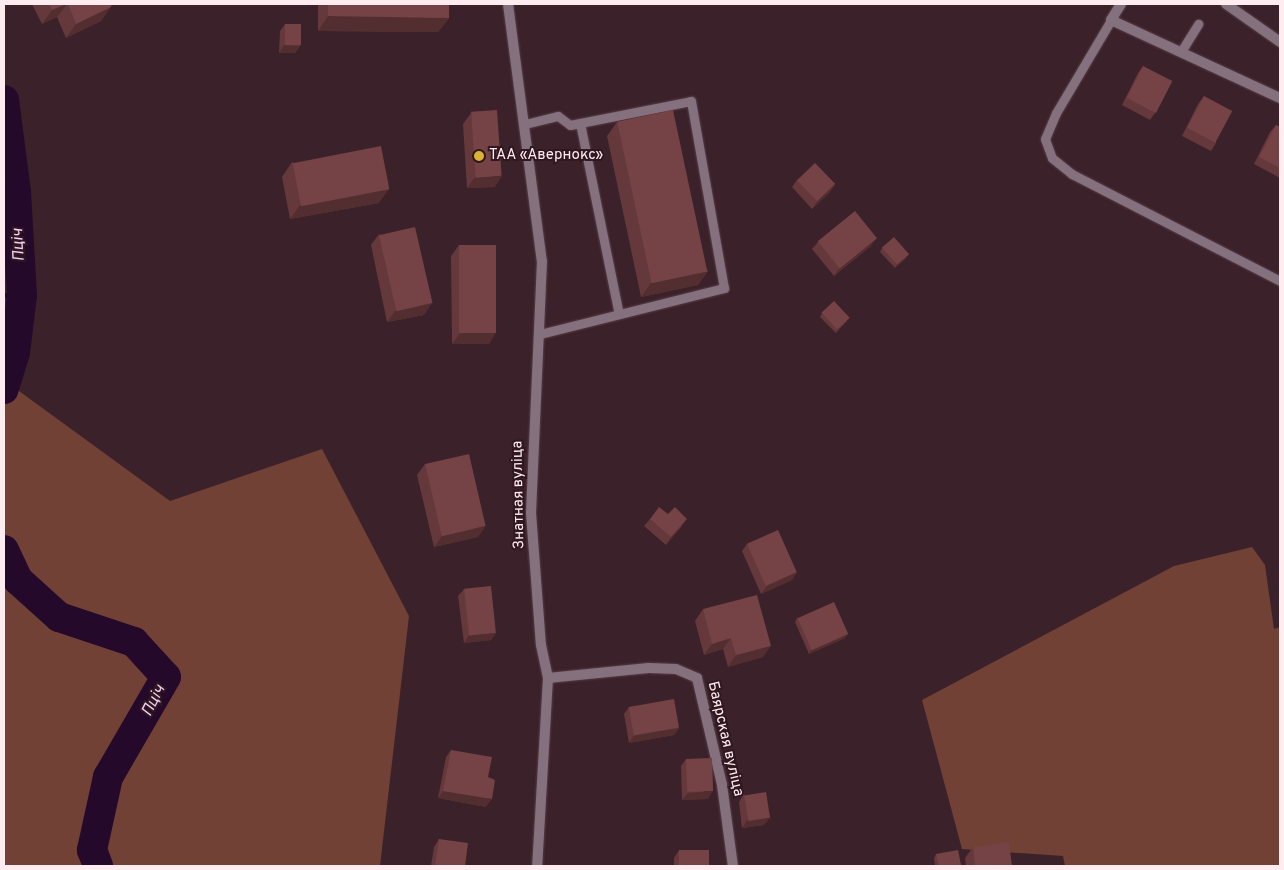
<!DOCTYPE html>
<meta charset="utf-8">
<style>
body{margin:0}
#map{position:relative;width:1284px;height:870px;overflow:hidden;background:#3b2129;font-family:Overpass,sans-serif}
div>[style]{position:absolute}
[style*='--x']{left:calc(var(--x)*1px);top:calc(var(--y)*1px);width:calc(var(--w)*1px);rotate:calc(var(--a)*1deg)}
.forest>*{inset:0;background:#724135}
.stream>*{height:5px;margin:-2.5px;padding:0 2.5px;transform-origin:2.5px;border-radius:2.5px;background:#25092a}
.river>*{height:30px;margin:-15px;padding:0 15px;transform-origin:15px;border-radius:15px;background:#25092a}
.roads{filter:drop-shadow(0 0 1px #563d45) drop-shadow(0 0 1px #563d45)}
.service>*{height:9px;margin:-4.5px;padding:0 4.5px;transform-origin:4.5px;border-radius:4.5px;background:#85707d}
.minor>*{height:10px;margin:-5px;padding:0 5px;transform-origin:5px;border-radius:5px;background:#85707d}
.tertiary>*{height:10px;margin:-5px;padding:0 5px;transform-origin:5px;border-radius:5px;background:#85707d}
.wall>*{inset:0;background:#65393b}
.shaded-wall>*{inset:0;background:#522e30}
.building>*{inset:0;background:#754245;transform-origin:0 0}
.dots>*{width:14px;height:14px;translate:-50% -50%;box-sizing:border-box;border:2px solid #301720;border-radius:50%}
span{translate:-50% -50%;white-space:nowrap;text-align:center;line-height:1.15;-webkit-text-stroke:4px #301720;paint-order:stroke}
.poi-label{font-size:15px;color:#ffecf1}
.left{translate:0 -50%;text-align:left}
.street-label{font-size:15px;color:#ffecf1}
.water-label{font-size:16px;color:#f2d2f7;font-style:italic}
.frame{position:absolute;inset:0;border:5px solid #ffecf1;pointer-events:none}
</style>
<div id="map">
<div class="forest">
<i style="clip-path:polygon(8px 383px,170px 501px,322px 449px,409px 616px,380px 866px,4px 866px,4px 385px)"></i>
<i style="clip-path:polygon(1252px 547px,1265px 565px,1274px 629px,1280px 627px,1280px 866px,1065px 866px,1063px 856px,962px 849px,922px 700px,1174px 566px)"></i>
</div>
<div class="stream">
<i style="--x:4;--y:295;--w:18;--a:0"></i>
</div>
<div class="river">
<i style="--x:4;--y:100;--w:93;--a:82.6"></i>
<i style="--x:16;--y:192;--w:103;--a:86.7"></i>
<i style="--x:22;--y:295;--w:57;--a:97"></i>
<i style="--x:15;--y:352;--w:39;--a:107"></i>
<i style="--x:4;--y:550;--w:33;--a:65"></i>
<i style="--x:18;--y:580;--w:55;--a:42.1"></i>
<i style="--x:59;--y:617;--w:79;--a:18.4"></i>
<i style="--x:134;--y:642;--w:47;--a:47.6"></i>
<i style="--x:166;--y:677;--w:116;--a:120.1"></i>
<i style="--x:108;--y:777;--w:75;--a:102.4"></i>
<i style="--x:92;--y:850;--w:17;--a:69"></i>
</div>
<div class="roads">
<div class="service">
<i style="--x:1111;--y:20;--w:108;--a:120.6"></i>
<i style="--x:1056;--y:113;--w:28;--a:113"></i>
<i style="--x:1045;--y:139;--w:20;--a:70"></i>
<i style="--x:1052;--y:158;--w:26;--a:39"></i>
<i style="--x:1072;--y:174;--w:234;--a:27.2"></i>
<i style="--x:1182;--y:50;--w:31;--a:-58"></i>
<i style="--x:580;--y:123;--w:195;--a:78.5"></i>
<i style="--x:525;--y:124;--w:34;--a:-14"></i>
<i style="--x:558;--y:116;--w:15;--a:37"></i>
<i style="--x:570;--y:125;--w:123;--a:-11.2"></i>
<i style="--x:691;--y:101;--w:190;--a:80"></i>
<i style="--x:724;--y:288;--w:191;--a:166"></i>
</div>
<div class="minor">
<i style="--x:508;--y:4;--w:259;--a:82.5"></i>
<i style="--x:542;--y:261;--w:252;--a:92.5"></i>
<i style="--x:531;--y:513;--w:132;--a:85.7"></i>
<i style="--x:541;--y:645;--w:34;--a:78"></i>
<i style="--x:548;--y:678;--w:188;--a:93.3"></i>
<i style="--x:1121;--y:4;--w:19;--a:122"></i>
<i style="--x:1111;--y:20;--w:186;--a:24.8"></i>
<i style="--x:548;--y:678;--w:101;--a:-5.7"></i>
<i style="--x:649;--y:668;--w:27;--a:2"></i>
<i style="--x:676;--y:669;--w:23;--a:23"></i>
<i style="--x:697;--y:678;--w:110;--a:76.8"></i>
<i style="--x:722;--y:785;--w:82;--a:82.3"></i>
</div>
<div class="tertiary">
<i style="--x:1226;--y:4;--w:66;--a:35.1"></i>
</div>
</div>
<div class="wall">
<i style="clip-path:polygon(32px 4px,116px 4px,111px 6px,101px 21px,66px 38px,57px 17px,42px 24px)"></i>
<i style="clip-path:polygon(318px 4px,449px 4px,449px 18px,438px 32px,318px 31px)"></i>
<i style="clip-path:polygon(285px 24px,300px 46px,295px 53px,279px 53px,280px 31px)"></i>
<i style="clip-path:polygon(1143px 66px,1155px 113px,1150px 120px,1122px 105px,1138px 73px)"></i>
<i style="clip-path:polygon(1204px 96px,1216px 143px,1211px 151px,1182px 136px,1198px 104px)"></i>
<i style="clip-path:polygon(471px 113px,495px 187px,467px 188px,463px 124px)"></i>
<i style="clip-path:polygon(617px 122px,708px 271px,698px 285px,641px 297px,607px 136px)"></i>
<i style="clip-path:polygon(1276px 125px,1280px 127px,1280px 178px,1254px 164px,1270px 132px)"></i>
<i style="clip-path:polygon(292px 162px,379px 203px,290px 219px,282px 177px)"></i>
<i style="clip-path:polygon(797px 180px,835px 184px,830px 192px,812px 209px,792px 187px)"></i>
<i style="clip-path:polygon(379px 234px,424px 315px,387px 322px,371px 245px)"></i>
<i style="clip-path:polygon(818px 242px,871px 246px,834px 276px,812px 249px)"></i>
<i style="clip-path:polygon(459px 245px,496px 332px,489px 344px,452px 344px,451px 256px)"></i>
<i style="clip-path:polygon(882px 248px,906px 258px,895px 268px,880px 252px)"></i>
<i style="clip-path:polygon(822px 313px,847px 321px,836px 333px,820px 317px)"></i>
<i style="clip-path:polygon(425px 464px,478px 537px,434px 547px,417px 475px)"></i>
<i style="clip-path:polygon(650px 519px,682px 526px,666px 545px,644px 526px)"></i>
<i style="clip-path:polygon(747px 544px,797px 572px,792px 580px,761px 594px,742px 551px)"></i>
<i style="clip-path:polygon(464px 589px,496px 633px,491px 640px,464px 643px,458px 596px)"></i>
<i style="clip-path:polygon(703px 609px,763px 657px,728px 667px,723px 649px,704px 655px,695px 621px)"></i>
<i style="clip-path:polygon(797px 618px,845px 638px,809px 654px,795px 622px)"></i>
<i style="clip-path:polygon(629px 707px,679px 728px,674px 735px,629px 743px,624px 714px)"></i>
<i style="clip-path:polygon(451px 750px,488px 777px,486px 807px,438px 798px,446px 757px)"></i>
<i style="clip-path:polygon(686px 759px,708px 799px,682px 800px,681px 766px)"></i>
<i style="clip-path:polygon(744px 794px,764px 825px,742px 828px,739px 802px)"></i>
<i style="clip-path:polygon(439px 839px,465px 866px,431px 866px,434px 847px)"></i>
<i style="clip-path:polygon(973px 847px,1012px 866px,966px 866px,965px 858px)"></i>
<i style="clip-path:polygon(679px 850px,709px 866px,674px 866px,674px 858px)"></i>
<i style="clip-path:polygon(936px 854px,961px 865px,961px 866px,935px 866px,934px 858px)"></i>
</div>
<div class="shaded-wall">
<i style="clip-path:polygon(66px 4px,67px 4px,57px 17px,42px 24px,52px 10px)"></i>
<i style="clip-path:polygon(111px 7px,101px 21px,66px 38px,76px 24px)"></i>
<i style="clip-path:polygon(328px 16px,449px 18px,438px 32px,318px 31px)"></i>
<i style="clip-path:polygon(284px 45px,300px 46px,295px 53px,279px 53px)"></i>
<i style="clip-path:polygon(502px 176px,495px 187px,467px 188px,475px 177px)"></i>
<i style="clip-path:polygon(835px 184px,830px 192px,812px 209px,817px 201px)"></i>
<i style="clip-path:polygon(389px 189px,379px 203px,290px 219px,300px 205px)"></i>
<i style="clip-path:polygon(877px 238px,871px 246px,834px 276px,840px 268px)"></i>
<i style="clip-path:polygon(909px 254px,906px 258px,895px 268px,897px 264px)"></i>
<i style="clip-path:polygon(708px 271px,698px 285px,641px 297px,651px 283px)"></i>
<i style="clip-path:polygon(432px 303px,424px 315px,387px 322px,395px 311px)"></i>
<i style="clip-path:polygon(850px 318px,847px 321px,836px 333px,838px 329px)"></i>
<i style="clip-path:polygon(496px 332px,489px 344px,452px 344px,460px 333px)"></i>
<i style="clip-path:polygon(687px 519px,682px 526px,666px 545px,671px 537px)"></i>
<i style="clip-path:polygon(486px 526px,478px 537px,434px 547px,442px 536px)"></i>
<i style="clip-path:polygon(797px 572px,792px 580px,761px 594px,767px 586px)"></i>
<i style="clip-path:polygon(496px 633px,491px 640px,464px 643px,469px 635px)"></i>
<i style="clip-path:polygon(848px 634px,845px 638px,809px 654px,811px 650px)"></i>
<i style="clip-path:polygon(731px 638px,723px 649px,704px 655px,712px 644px)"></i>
<i style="clip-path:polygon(771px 646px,763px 657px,728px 667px,736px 655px)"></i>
<i style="clip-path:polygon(679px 728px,674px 735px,629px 743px,634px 735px)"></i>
<i style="clip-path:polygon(443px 791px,492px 799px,486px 807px,438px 798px)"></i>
<i style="clip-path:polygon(713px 791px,708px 799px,682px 800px,688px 793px)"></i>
<i style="clip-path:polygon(770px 818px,764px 825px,742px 828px,747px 820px)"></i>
</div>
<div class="building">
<i style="clip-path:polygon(49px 4px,66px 4px,52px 10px)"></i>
<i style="clip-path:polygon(68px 4px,110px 4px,111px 7px,76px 24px)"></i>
<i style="clip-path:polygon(328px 4px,449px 4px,449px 18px,328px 16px)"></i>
<i style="left:285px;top:24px;width:16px;height:21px"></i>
<i style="left:1143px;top:66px;width:33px;height:36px;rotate:27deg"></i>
<i style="left:1204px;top:96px;width:32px;height:36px;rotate:28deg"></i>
<i style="left:497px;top:110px;width:66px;height:26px;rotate:86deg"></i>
<i style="left:673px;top:110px;width:165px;height:57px;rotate:78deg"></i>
<i style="clip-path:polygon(1276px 125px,1280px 127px,1280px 168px,1259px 157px)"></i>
<i style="left:381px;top:146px;width:44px;height:90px;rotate:79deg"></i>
<i style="left:815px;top:163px;width:29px;height:25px;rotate:46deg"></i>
<i style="left:855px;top:211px;width:35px;height:48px;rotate:51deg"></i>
<i style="left:415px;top:227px;width:78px;height:37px;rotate:77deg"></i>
<i style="left:894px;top:237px;width:23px;height:16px;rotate:49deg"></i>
<i style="left:459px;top:245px;width:37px;height:88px"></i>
<i style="left:834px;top:301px;width:23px;height:17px;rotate:47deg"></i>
<i style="left:469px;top:454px;width:74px;height:45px;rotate:77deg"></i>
<i style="clip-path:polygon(659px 507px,668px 514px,675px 507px,687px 519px,671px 537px,650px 519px)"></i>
<i style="left:778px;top:530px;width:46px;height:34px;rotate:66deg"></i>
<i style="left:491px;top:586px;width:47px;height:27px;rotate:84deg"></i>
<i style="clip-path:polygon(757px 595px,771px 646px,736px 655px,731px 638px,712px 644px,703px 609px)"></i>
<i style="left:834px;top:602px;width:35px;height:40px;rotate:66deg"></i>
<i style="left:674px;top:699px;width:29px;height:46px;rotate:80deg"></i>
<i style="clip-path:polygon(451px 750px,492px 757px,488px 777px,495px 780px,492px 799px,443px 791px)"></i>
<i style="left:712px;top:758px;width:33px;height:26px;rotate:88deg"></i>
<i style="left:766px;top:792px;width:26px;height:22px;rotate:81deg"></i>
<i style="clip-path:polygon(439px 839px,468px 843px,465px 866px,435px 866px)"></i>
<i style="clip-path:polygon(1009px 842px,1012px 866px,975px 866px,973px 847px)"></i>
<i style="left:679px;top:850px;width:30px;height:16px"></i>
<i style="clip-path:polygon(958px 850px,961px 865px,958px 866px,939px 866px,936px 854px)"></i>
</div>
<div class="dots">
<i style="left:479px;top:156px;background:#dab333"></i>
</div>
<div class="poi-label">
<span class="left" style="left:489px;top:156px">ТАА «Авернокс»</span>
</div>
<div class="street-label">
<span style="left:519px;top:495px;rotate:-91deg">Знатная вуліца</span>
<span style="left:725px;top:739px;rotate:77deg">Баярская вуліца</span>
</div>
<div class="water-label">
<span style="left:19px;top:245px;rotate:-93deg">Пціч</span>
<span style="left:154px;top:701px;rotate:-63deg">Пціч</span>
</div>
<div class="frame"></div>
</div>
